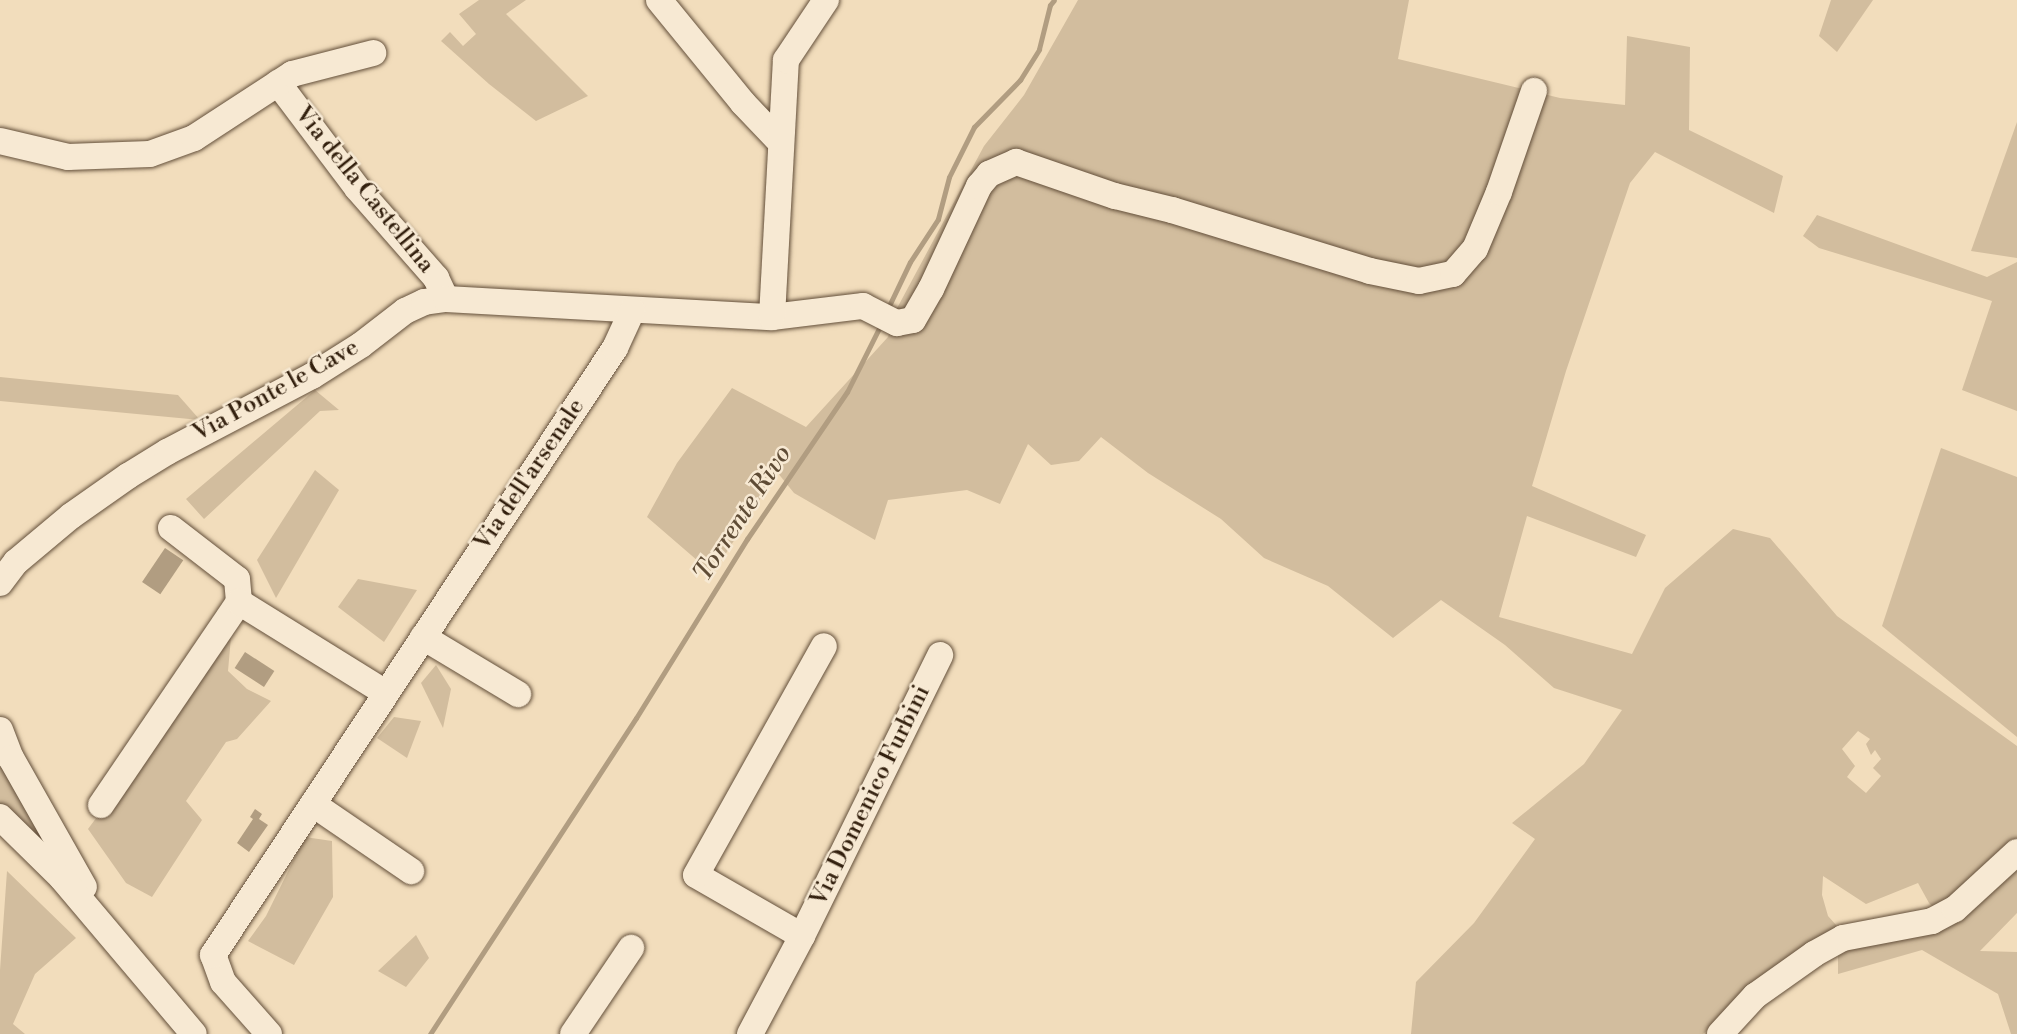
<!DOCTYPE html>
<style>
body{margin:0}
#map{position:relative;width:2017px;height:1034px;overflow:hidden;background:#f2ddbc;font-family:"Libre Bodoni",serif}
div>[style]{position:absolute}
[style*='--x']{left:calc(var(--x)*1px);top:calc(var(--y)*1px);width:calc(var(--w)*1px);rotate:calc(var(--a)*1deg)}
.green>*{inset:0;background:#d2bd9e}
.water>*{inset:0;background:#b19d81;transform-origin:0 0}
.stream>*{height:5px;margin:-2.5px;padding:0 2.5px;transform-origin:2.5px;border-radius:2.5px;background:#b19d81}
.roads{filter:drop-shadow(0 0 2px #634f3a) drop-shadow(0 0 2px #634f3a)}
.minor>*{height:26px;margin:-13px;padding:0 13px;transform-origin:13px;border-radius:13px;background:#f7e9d3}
span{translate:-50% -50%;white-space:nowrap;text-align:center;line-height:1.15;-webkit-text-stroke:5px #f7e9d3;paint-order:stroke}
.street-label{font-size:24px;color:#33200e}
.water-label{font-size:26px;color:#5f4c36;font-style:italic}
</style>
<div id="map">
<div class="green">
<i style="clip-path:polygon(479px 0,526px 0,506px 14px,588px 96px,536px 121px,489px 84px,441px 41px,450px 32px,463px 46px,476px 34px,459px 14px)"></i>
<i style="clip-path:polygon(evenodd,1078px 0,1409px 0,1398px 59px,1560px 98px,1625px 105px,1627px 36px,1690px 47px,1689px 130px,1783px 176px,1774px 213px,1655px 152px,1630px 183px,1566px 371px,1532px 486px,1646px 535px,1636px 557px,1527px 516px,1499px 617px,1632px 654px,1665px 588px,1733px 529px,1770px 538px,1837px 616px,2017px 746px,2017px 913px,1980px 951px,2017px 952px,2017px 1034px,2011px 1034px,1998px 994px,1922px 950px,1838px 974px,1838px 953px,1950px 924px,1929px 903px,1918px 883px,1866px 904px,1823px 876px,1822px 895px,1828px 916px,1837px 926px,1703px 1034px,1411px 1034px,1416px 982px,1474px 923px,1535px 839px,1512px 823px,1584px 764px,1622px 710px,1554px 688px,1505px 645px,1441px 600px,1393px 638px,1328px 586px,1264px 558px,1221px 519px,1148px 473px,1101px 437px,1079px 461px,1051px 465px,1028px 444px,1000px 504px,967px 490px,888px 500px,875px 540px,794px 493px,777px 472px,713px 574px,647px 517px,677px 463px,732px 388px,806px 427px,888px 337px,895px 312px,984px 146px,1024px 95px,1078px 0,1858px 731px,1870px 739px,1866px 744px,1871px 755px,1875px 750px,1881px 759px,1873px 768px,1881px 776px,1866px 793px,1847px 777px,1855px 766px,1842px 749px,1858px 731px)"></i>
<i style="clip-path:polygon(1831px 0,1873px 0,1837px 52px,1819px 36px)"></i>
<i style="clip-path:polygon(2017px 122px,2017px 258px,1971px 251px)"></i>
<i style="clip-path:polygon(1817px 215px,1987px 277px,2017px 262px,2017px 411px,1962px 390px,1992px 301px,1819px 248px,1803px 236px)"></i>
<i style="clip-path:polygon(0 377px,178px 395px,200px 420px,0 401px)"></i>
<i style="clip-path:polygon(315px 390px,339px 410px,320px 411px,204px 519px,186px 499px)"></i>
<i style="clip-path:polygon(1941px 448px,2017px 477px,2017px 737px,1882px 626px)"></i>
<i style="clip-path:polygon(315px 470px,339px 490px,276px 598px,257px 560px)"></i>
<i style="clip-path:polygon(358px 579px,417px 590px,384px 642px,338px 607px)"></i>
<i style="clip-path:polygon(231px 637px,228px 671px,247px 689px,271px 701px,237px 739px,226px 742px,186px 801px,202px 820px,152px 897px,126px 883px,88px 829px)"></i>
<i style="clip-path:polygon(436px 665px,451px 689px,443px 728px,421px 683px)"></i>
<i style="clip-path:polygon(394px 717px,421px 721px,407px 758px,377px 738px)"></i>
<i style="clip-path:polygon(0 745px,61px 859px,0 805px)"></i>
<i style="clip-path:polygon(305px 837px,332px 841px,333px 897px,294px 965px,248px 941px,266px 916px)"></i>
<i style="clip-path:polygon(7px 871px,76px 938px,35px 974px,13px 1024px,25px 1034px,0 1034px,0 970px)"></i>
<i style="clip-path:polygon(416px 935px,429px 958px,406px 987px,378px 971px)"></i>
</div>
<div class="water">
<i style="left:165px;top:548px;width:22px;height:41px;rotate:34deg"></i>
<i style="left:245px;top:652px;width:35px;height:19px;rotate:33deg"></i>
<i style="clip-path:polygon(255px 809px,262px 814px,259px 819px,268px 825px,249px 852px,237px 843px,253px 819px,250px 817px)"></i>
</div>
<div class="stream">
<i style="--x:887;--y:310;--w:53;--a:-64.4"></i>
<i style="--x:910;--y:262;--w:51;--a:-56.9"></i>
<i style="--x:938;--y:219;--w:43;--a:-75.3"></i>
<i style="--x:949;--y:177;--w:56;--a:-63.4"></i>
<i style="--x:974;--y:127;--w:66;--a:-45.6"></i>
<i style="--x:1020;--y:80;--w:36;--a:-58"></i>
<i style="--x:1039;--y:49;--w:45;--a:-76"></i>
<i style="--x:1050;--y:5;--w:6;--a:-51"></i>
<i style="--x:430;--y:1034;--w:377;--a:-56.9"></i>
<i style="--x:636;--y:718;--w:211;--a:-58.2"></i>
<i style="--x:747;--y:539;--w:178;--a:-55.8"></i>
<i style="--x:847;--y:392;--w:78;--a:-63.4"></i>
</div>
<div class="roads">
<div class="minor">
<i style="--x:659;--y:0;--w:133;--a:50.8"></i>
<i style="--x:743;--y:103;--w:54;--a:46.5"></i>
<i style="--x:278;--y:83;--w:131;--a:53"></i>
<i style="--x:357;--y:188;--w:120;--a:48.7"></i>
<i style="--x:436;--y:278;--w:23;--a:65"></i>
<i style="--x:0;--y:141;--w:70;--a:13.2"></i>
<i style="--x:68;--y:157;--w:82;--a:-2.1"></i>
<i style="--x:150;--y:154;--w:47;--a:-20"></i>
<i style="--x:194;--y:138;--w:117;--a:-33.1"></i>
<i style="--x:292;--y:74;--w:84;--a:-14.5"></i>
<i style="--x:772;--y:317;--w:92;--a:-6.9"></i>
<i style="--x:863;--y:306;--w:38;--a:27"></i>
<i style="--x:897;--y:323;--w:16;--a:-11"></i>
<i style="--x:913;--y:320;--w:36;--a:-60"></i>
<i style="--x:931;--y:289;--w:114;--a:-65"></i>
<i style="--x:979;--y:186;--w:16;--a:-50"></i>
<i style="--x:989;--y:174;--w:30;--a:-24"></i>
<i style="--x:1016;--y:162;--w:105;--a:19"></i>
<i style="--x:1115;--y:196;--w:59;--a:13.8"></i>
<i style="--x:1172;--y:210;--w:207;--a:17.1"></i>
<i style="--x:1370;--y:271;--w:50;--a:11.5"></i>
<i style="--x:1419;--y:281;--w:35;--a:-12"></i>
<i style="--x:1453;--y:274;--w:33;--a:-49"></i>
<i style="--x:1475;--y:249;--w:62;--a:-67.2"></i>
<i style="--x:1499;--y:192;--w:107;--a:-70.9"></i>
<i style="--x:171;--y:528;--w:83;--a:37.7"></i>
<i style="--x:237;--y:579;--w:23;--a:85"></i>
<i style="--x:0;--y:583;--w:26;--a:-53"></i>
<i style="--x:16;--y:562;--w:72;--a:-39.9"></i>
<i style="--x:71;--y:516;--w:70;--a:-35.1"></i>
<i style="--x:128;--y:476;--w:46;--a:-31.6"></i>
<i style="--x:167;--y:452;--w:164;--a:-27.7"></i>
<i style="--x:312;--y:376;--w:58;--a:-32.3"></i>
<i style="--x:361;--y:345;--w:56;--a:-37.7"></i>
<i style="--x:405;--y:311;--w:21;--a:-25"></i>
<i style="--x:424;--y:302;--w:22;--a:-8"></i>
<i style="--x:446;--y:299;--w:326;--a:3.2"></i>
<i style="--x:772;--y:317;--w:257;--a:-86.9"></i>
<i style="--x:786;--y:60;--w:72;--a:-56.3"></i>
<i style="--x:423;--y:637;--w:111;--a:31"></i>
<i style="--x:0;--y:730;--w:30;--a:69"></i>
<i style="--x:11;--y:758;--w:148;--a:60.5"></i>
<i style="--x:313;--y:804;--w:119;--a:34.4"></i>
<i style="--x:101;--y:805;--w:245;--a:-55.8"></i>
<i style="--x:239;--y:602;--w:173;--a:31.8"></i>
<i style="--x:0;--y:817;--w:87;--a:44.5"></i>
<i style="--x:62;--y:878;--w:204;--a:49.8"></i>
<i style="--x:802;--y:936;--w:122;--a:-150.1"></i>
<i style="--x:696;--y:875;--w:262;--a:-60.8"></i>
<i style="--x:269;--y:1034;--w:69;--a:-131.5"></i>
<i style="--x:223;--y:982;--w:29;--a:-110"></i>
<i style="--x:213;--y:955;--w:728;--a:-56.48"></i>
<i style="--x:615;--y:348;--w:41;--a:-65.3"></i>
<i style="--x:573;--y:1034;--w:104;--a:-56"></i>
<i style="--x:750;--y:1034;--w:111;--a:-62"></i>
<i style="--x:802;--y:936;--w:313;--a:-63.8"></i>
<i style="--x:1720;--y:1034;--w:52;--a:-47.4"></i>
<i style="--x:1755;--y:996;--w:72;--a:-35.4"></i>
<i style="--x:1814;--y:954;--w:33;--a:-29"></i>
<i style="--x:1843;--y:938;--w:91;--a:-10.8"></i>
<i style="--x:1932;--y:921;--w:26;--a:-28"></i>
<i style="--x:1955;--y:909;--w:84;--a:-42.6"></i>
</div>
</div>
<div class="street-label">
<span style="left:364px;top:190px;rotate:51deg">Via della Castellina</span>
<span style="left:276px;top:391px;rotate:-29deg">Via Ponte le Cave</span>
<span style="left:530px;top:475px;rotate:-56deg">Via dell'arsenale</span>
<span style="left:871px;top:796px;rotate:-64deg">Via Domenico Furbini</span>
</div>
<div class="water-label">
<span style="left:743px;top:514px;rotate:-57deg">Torrente Rivo</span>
</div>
</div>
